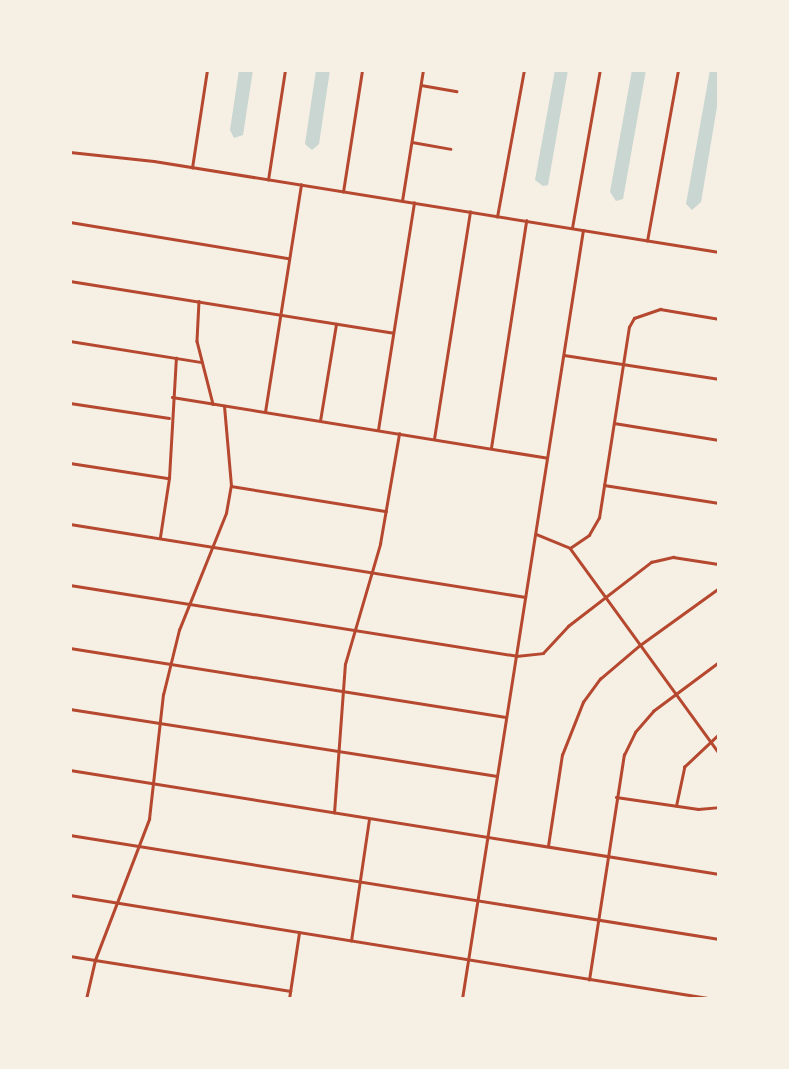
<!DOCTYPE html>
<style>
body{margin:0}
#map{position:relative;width:789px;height:1069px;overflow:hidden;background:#f6efe4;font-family:Spectral,serif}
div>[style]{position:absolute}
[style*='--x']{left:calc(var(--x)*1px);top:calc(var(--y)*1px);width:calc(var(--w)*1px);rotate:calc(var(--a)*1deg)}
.water>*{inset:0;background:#c9d6d2}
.minor>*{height:2.5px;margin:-1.25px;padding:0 1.25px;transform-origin:1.25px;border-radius:1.25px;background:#b5482f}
.tertiary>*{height:2.5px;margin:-1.25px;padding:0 1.25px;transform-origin:1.25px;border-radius:1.25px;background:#b5482f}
span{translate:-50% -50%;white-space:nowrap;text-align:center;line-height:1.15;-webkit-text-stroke:7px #f6efe4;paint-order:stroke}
.frame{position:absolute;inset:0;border:72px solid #f6efe4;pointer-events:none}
</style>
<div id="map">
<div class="water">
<i style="clip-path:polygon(239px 70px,253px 70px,243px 135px,234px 138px,230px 130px)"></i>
<i style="clip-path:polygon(316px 70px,330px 70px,319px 144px,312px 150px,305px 144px)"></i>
<i style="clip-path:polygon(555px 70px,568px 70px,548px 185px,543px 186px,535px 180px)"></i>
<i style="clip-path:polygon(632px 70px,646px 70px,623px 199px,616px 201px,610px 192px)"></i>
<i style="clip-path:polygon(710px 70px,719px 70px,719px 95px,701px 202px,692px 210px,686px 204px)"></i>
</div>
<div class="minor">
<i style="--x:421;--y:85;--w:36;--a:10"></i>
<i style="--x:412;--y:142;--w:39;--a:10"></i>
<i style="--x:192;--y:168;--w:99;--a:-81.3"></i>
<i style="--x:268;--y:180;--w:111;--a:-81.2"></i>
<i style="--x:343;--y:192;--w:123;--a:-81.1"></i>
<i style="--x:402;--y:201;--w:133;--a:-80.9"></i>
<i style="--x:497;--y:217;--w:149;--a:-79.6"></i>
<i style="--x:70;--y:222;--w:221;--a:9.4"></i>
<i style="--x:572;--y:228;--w:160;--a:-80"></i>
<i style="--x:647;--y:241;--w:174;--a:-79.7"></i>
<i style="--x:70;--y:281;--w:327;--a:9.1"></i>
<i style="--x:199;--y:301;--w:40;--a:92.9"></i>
<i style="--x:197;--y:341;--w:65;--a:75.7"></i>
<i style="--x:70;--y:341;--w:133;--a:9.1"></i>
<i style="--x:564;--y:355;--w:157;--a:8.8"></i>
<i style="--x:172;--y:397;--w:380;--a:9.2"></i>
<i style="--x:70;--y:403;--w:100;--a:8.6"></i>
<i style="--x:265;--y:412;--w:230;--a:-81"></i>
<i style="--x:320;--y:421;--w:98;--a:-80.6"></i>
<i style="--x:614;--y:423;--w:106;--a:9.2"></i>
<i style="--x:378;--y:430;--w:230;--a:-81"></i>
<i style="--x:434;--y:439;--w:230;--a:-81"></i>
<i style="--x:491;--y:448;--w:230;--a:-81.2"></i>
<i style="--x:70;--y:463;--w:98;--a:8.8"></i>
<i style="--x:604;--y:485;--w:116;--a:8.9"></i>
<i style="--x:231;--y:486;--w:157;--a:9.2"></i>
<i style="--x:70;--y:524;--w:461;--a:9.1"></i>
<i style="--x:536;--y:534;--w:37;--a:22"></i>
<i style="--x:570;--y:548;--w:253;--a:54"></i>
<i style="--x:160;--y:537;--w:60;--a:-81.3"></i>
<i style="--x:169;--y:478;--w:120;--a:-86.7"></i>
<i style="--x:570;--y:548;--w:23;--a:-34"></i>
<i style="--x:589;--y:535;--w:20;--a:-60"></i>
<i style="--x:599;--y:518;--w:193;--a:-81.1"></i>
<i style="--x:629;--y:327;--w:10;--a:-61"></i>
<i style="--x:634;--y:318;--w:28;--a:-19"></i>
<i style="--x:660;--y:309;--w:60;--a:9.6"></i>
<i style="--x:70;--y:585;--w:452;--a:9"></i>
<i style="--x:516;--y:656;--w:27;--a:-6"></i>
<i style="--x:543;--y:653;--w:37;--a:-47"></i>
<i style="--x:568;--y:626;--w:105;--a:-37.6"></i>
<i style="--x:651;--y:562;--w:23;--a:-13"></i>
<i style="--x:673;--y:557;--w:47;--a:8.7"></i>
<i style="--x:70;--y:648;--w:441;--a:9"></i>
<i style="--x:70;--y:709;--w:432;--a:8.9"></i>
<i style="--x:70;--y:770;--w:657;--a:9.1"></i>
<i style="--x:616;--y:797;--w:83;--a:8.3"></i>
<i style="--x:698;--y:809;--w:21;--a:-5"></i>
<i style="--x:676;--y:806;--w:40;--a:-78"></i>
<i style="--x:684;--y:767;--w:48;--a:-43.3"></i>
<i style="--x:334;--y:813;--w:149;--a:-85.8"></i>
<i style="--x:345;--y:664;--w:125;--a:-73.7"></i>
<i style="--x:380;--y:544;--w:112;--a:-80.2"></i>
<i style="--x:70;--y:835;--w:657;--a:9.1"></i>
<i style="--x:548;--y:846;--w:92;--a:-81.3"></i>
<i style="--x:562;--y:755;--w:57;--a:-68.4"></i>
<i style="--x:583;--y:702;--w:29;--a:-54"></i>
<i style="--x:600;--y:679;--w:52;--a:-40.4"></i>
<i style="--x:640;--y:645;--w:97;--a:-35.8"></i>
<i style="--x:70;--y:895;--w:652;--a:9.17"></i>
<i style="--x:351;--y:941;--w:123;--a:-81.6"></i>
<i style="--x:70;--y:956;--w:223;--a:9"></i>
<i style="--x:589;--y:980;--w:228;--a:-81.2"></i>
<i style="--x:624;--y:755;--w:25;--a:-64"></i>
<i style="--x:635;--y:732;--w:28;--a:-49"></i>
<i style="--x:653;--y:711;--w:82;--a:-36.6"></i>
<i style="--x:86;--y:999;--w:40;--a:-77"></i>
<i style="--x:95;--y:960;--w:151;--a:-69"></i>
<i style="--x:149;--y:819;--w:125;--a:-83.6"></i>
<i style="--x:163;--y:695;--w:67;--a:-76.2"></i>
<i style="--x:179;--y:630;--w:126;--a:-68.1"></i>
<i style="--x:226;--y:513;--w:27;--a:-80"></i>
<i style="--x:231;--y:486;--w:80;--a:-95"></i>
<i style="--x:289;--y:999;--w:67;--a:-81.4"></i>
<i style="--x:462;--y:999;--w:778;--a:-81.06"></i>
</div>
<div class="tertiary">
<i style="--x:70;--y:152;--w:84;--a:6.1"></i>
<i style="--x:154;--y:161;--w:572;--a:9.15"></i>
</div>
<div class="frame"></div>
</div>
